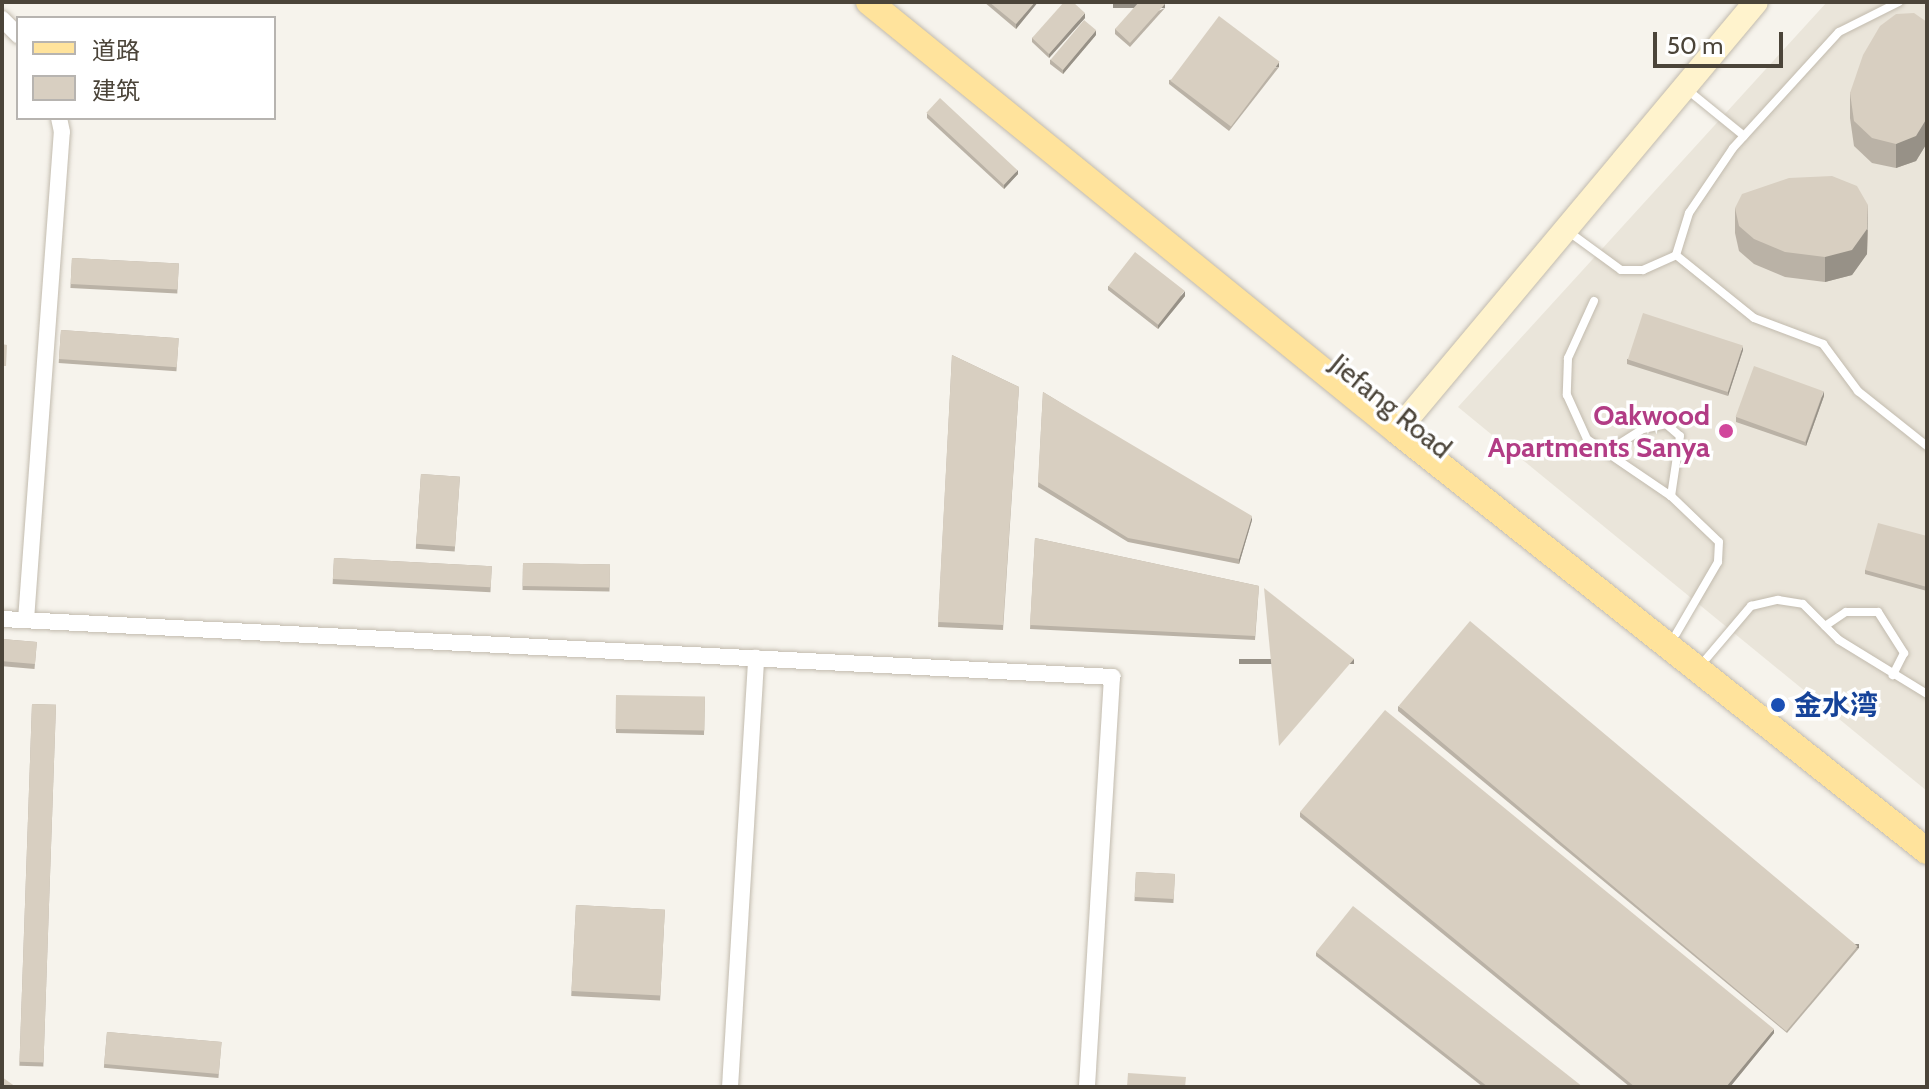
<!DOCTYPE html>
<meta charset="utf-8">
<style>
body{margin:0}
#map{position:relative;width:1929px;height:1089px;overflow:hidden;background:#f6f3ec;font-family:Cabin,"Noto Sans SC",sans-serif}
div>[style]{position:absolute}
[style*='--x']{left:calc(var(--x)*1px);top:calc(var(--y)*1px);width:calc(var(--w)*1px);rotate:calc(var(--a)*1deg)}
.residential>*{inset:0;background:#eae5da}
.roads{filter:drop-shadow(0 0 2px #c2bbae) drop-shadow(0 0 2px #c2bbae)}
.lane>*{height:8px;margin:-4px;padding:0 4px;transform-origin:4px;border-radius:4px;background:#fff}
.street>*{height:16px;margin:-8px;padding:0 8px;transform-origin:8px;border-radius:8px;background:#fff}
.secondary>*{height:24px;margin:-12px;padding:0 12px;transform-origin:12px;border-radius:12px;background:#fff3cd}
.primary>*{height:26px;margin:-13px;padding:0 13px;transform-origin:13px;border-radius:13px;background:#ffe39c}
.wall>*{inset:0;background:#bab2a6;transform-origin:0 0}
.shaded-wall>*{inset:0;background:#979187;transform-origin:0 0}
.building>*{inset:0;background:#d8cfc1;transform-origin:0 0}
.dots>*{width:22px;height:22px;translate:-50% -50%;box-sizing:border-box;border:4px solid #fff;border-radius:50%}
span{translate:-50% -50%;white-space:nowrap;text-align:center;line-height:1.15;-webkit-text-stroke:7px #fff;paint-order:stroke}
.street-label{font-size:28px;color:#4b4439}
.hotel-label{font-size:28px;color:#b23c85;font-weight:700}
.right{translate:-100% -50%;text-align:right}
.transit-label{font-size:28px;color:#164399;font-weight:700}
.left{translate:0 -50%;text-align:left}
.frame{position:absolute;inset:0;border:4px solid #4b4439;pointer-events:none}
.legend{position:absolute;left:16px;top:16px;width:260px;height:104px;box-sizing:border-box;background:#fff;border:2px solid #b7b4b0;margin:0;padding:10px 14px;list-style:none;font-size:24px;color:#4b4439}
.legend li{display:flex;align-items:center;gap:16px;height:40px}
.legend b{width:40px;border:2px solid #b7b4b0}
.scale{position:absolute;left:1653px;top:32px;width:130px;height:36px;box-sizing:border-box;border:4px solid #4b4439;border-top:0;padding-left:10px;font-size:24px;line-height:28px;white-space:nowrap;color:#4b4439;-webkit-text-stroke:6px #fff;paint-order:stroke}
</style>
<div id="map">
<div class="residential">
<i style="clip-path:polygon(1827px 2px,1927px 2px,1927px 791px,1458px 407px)"></i>
</div>
<div class="roads">
<div class="lane">
<i style="--x:1685;--y:88;--w:76;--a:39.1"></i>
<i style="--x:1569;--y:232;--w:64;--a:36.2"></i>
<i style="--x:1621;--y:270;--w:22;--a:0"></i>
<i style="--x:1643;--y:270;--w:36;--a:-24"></i>
<i style="--x:1676;--y:255;--w:100;--a:38.9"></i>
<i style="--x:1754;--y:318;--w:74;--a:20.6"></i>
<i style="--x:1823;--y:344;--w:59;--a:53.3"></i>
<i style="--x:1858;--y:391;--w:88;--a:38.6"></i>
<i style="--x:1676;--y:255;--w:44;--a:-72.8"></i>
<i style="--x:1689;--y:213;--w:78;--a:-55.9"></i>
<i style="--x:1733;--y:148;--w:157;--a:-47.6"></i>
<i style="--x:1839;--y:32;--w:67;--a:-26.6"></i>
<i style="--x:1594;--y:301;--w:63;--a:114.5"></i>
<i style="--x:1568;--y:358;--w:37;--a:92"></i>
<i style="--x:1567;--y:395;--w:48;--a:65.6"></i>
<i style="--x:1587;--y:439;--w:102;--a:34.2"></i>
<i style="--x:1671;--y:496;--w:66;--a:43.8"></i>
<i style="--x:1719;--y:542;--w:20;--a:93"></i>
<i style="--x:1718;--y:562;--w:83;--a:120.3"></i>
<i style="--x:1605;--y:453;--w:45;--a:-32.3"></i>
<i style="--x:1643;--y:429;--w:24;--a:-12"></i>
<i style="--x:1666;--y:424;--w:18;--a:41"></i>
<i style="--x:1680;--y:436;--w:61;--a:98.5"></i>
<i style="--x:1825;--y:626;--w:25;--a:-34"></i>
<i style="--x:1846;--y:612;--w:32;--a:0"></i>
<i style="--x:1878;--y:612;--w:49;--a:57.6"></i>
<i style="--x:1904;--y:653;--w:25;--a:117"></i>
<i style="--x:1706;--y:659;--w:70;--a:-49.7"></i>
<i style="--x:1751;--y:606;--w:28;--a:-13"></i>
<i style="--x:1778;--y:600;--w:25;--a:9"></i>
<i style="--x:1803;--y:604;--w:51;--a:45"></i>
<i style="--x:1839;--y:640;--w:103;--a:31.5"></i>
</div>
<div class="street">
<i style="--x:2;--y:19;--w:23;--a:45"></i>
<i style="--x:2;--y:619;--w:1112;--a:2.99"></i>
<i style="--x:1112;--y:677;--w:411;--a:93.5"></i>
<i style="--x:26;--y:620;--w:489;--a:-85.8"></i>
<i style="--x:62;--y:132;--w:14;--a:-102"></i>
<i style="--x:730;--y:1087;--w:430;--a:-86.5"></i>
</div>
<div class="secondary">
<i style="--x:1397;--y:431;--w:559;--a:-50.08"></i>
</div>
<div class="primary">
<i style="--x:869;--y:2;--w:680;--a:39.09"></i>
<i style="--x:1397;--y:431;--w:676;--a:38.4"></i>
</div>
</div>
<div class="wall">
<i style="clip-path:polygon(984px 2px,1038px 2px,1016px 29px)"></i>
<i style="clip-path:polygon(1165px 8px,1130px 47px,1115px 34px,1115px 29px)"></i>
<i style="clip-path:polygon(1085px 18px,1049px 58px,1032px 42px,1032px 38px)"></i>
<i style="clip-path:polygon(1927px 22px,1927px 143px,1916px 161px,1896px 168px,1872px 163px,1854px 146px,1850px 118px,1850px 93px)"></i>
<i style="clip-path:polygon(1096px 35px,1063px 74px,1050px 64px,1050px 60px)"></i>
<i style="clip-path:polygon(1279px 67px,1229px 131px,1169px 84px,1169px 80px)"></i>
<i style="clip-path:polygon(927px 113px,1018px 174px,1004px 189px,927px 118px)"></i>
<i style="clip-path:polygon(1735px 208px,1868px 230px,1867px 254px,1852px 275px,1825px 282px,1785px 277px,1754px 264px,1739px 251px,1735px 233px)"></i>
<i style="left:72px;top:258px;width:107px;height:30px;rotate:3deg"></i>
<i style="clip-path:polygon(1108px 286px,1185px 296px,1158px 329px,1108px 290px)"></i>
<i style="left:61px;top:330px;width:118px;height:33px;rotate:4deg"></i>
<i style="clip-path:polygon(1743px 350px,1728px 396px,1627px 364px,1627px 359px)"></i>
<i style="clip-path:polygon(952px 355px,1019px 387px,1003px 630px,938px 627px)"></i>
<i style="clip-path:polygon(1043px 392px,1252px 520px,1239px 564px,1128px 542px,1038px 487px)"></i>
<i style="clip-path:polygon(1824px 396px,1806px 446px,1736px 422px,1736px 417px)"></i>
<i style="left:421px;top:474px;width:39px;height:75px;rotate:4deg"></i>
<i style="clip-path:polygon(1927px 536px,1927px 591px,1865px 574px,1865px 570px)"></i>
<i style="clip-path:polygon(1035px 538px,1259px 586px,1255px 640px,1030px 629px)"></i>
<i style="left:334px;top:558px;width:158px;height:26px;rotate:3deg"></i>
<i style="left:523px;top:563px;width:87px;height:27px;rotate:1deg"></i>
<i style="left:2px;top:639px;width:35px;height:27px;rotate:5deg"></i>
<i style="clip-path:polygon(705px 697px,704px 735px,616px 733px,616px 729px)"></i>
<i style="left:32px;top:704px;width:24px;height:362px;rotate:2deg"></i>
<i style="clip-path:polygon(1398px 706px,1859px 948px,1787px 1033px,1398px 711px)"></i>
<i style="clip-path:polygon(1300px 812px,1774px 1033px,1730px 1087px,1630px 1087px,1300px 817px)"></i>
<i style="left:1136px;top:872px;width:39px;height:29px;rotate:3deg"></i>
<i style="left:576px;top:905px;width:89px;height:91px;rotate:3deg"></i>
<i style="clip-path:polygon(1316px 952px,1583px 1087px,1483px 1087px,1316px 956px)"></i>
<i style="left:107px;top:1032px;width:115px;height:36px;rotate:5deg"></i>
</div>
<div class="shaded-wall">
<i style="clip-path:polygon(1035px 2px,1038px 2px,1016px 29px,1016px 24px)"></i>
<i style="left:1165px;top:4px;width:4px;height:52px;rotate:90deg"></i>
<i style="clip-path:polygon(1085px 13px,1085px 18px,1049px 58px,1049px 54px)"></i>
<i style="clip-path:polygon(1096px 30px,1096px 35px,1063px 74px,1063px 70px)"></i>
<i style="left:1279px;top:62px;width:5px;height:81px;rotate:90deg"></i>
<i style="clip-path:polygon(1927px 118px,1927px 143px,1916px 161px,1896px 168px,1896px 144px)"></i>
<i style="clip-path:polygon(1018px 170px,1018px 174px,1004px 189px,1004px 184px)"></i>
<i style="clip-path:polygon(1868px 205px,1867px 254px,1852px 275px,1825px 282px,1825px 257px)"></i>
<i style="clip-path:polygon(1185px 291px,1185px 296px,1158px 329px,1158px 325px)"></i>
<i style="clip-path:polygon(1743px 346px,1743px 350px,1728px 396px,1728px 392px)"></i>
<i style="clip-path:polygon(1824px 391px,1824px 396px,1806px 446px,1806px 442px)"></i>
<i style="clip-path:polygon(1252px 516px,1252px 520px,1239px 564px,1239px 559px)"></i>
<i style="left:1354px;top:659px;width:5px;height:115px;rotate:90deg"></i>
<i style="left:1859px;top:944px;width:4px;height:111px;rotate:90deg"></i>
<i style="clip-path:polygon(1774px 1029px,1774px 1033px,1730px 1087px,1726px 1087px)"></i>
</div>
<div class="building">
<i style="clip-path:polygon(989px 2px,1035px 2px,1016px 24px)"></i>
<i style="clip-path:polygon(1064px 2px,1073px 2px,1085px 13px,1049px 54px,1032px 38px)"></i>
<i style="clip-path:polygon(1139px 2px,1164px 2px,1165px 4px,1130px 43px,1115px 29px)"></i>
<i style="clip-path:polygon(1914px 13px,1927px 22px,1927px 118px,1916px 136px,1896px 144px,1872px 138px,1854px 121px,1850px 93px,1863px 55px,1880px 26px,1896px 14px)"></i>
<i style="left:1219px;top:16px;width:76px;height:81px;rotate:37deg"></i>
<i style="left:1084px;top:20px;width:16px;height:52px;rotate:40deg"></i>
<i style="left:940px;top:98px;width:106px;height:20px;rotate:43deg"></i>
<i style="clip-path:polygon(1832px 176px,1857px 186px,1868px 205px,1867px 229px,1852px 250px,1825px 257px,1785px 252px,1754px 239px,1739px 226px,1735px 208px,1742px 194px,1789px 178px)"></i>
<i style="left:1135px;top:252px;width:63px;height:43px;rotate:38deg"></i>
<i style="left:72px;top:258px;width:107px;height:26px;rotate:3deg"></i>
<i style="left:1643px;top:313px;width:105px;height:49px;rotate:18deg"></i>
<i style="left:61px;top:330px;width:118px;height:29px;rotate:4deg"></i>
<i style="clip-path:polygon(2px 344px,7px 345px,6px 366px,2px 366px)"></i>
<i style="clip-path:polygon(952px 355px,1019px 387px,1003px 625px,938px 622px)"></i>
<i style="left:1754px;top:366px;width:74px;height:54px;rotate:20deg"></i>
<i style="clip-path:polygon(1043px 392px,1252px 516px,1239px 559px,1128px 538px,1038px 482px)"></i>
<i style="left:421px;top:474px;width:39px;height:70px;rotate:4deg"></i>
<i style="clip-path:polygon(1878px 523px,1927px 536px,1927px 587px,1865px 570px)"></i>
<i style="clip-path:polygon(1035px 538px,1259px 586px,1255px 636px,1030px 625px)"></i>
<i style="left:334px;top:558px;width:158px;height:21px;rotate:3deg"></i>
<i style="left:523px;top:563px;width:87px;height:23px;rotate:1deg"></i>
<i style="clip-path:polygon(1264px 588px,1354px 659px,1279px 746px)"></i>
<i style="left:1470px;top:621px;width:506px;height:111px;rotate:40deg"></i>
<i style="left:2px;top:639px;width:35px;height:22px;rotate:5deg"></i>
<i style="left:616px;top:695px;width:89px;height:34px;rotate:1deg"></i>
<i style="left:32px;top:704px;width:24px;height:358px;rotate:2deg"></i>
<i style="clip-path:polygon(1385px 710px,1774px 1029px,1726px 1087px,1635px 1087px,1300px 812px)"></i>
<i style="left:1136px;top:872px;width:39px;height:25px;rotate:3deg"></i>
<i style="left:576px;top:905px;width:89px;height:86px;rotate:3deg"></i>
<i style="clip-path:polygon(1353px 906px,1583px 1087px,1488px 1087px,1316px 952px)"></i>
<i style="left:107px;top:1032px;width:115px;height:32px;rotate:5deg"></i>
<i style="clip-path:polygon(1128px 1073px,1186px 1077px,1185px 1087px,1127px 1087px)"></i>
<i style="clip-path:polygon(2px 1077px,16px 1087px,2px 1087px)"></i>
</div>
<div class="dots">
<i style="left:1726px;top:431px;background:#d1479c"></i>
<i style="left:1778px;top:705px;background:#1a4fb4"></i>
</div>
<div class="street-label">
<span style="left:1391px;top:406px;rotate:39deg">Jiefang Road</span>
</div>
<div class="hotel-label">
<span class="right" style="left:1710px;top:431px">Oakwood<br>Apartments Sanya</span>
</div>
<div class="transit-label">
<span class="left" style="left:1794px;top:705px">金水湾</span>
</div>
<div class="frame"></div>
<ul class="legend">
<li><b style="height:10px;background:#ffe39c"></b>道路</li>
<li><b style="height:22px;background:#d8cfc1"></b>建筑</li>
</ul>
<div class="scale">50 m</div>
</div>
